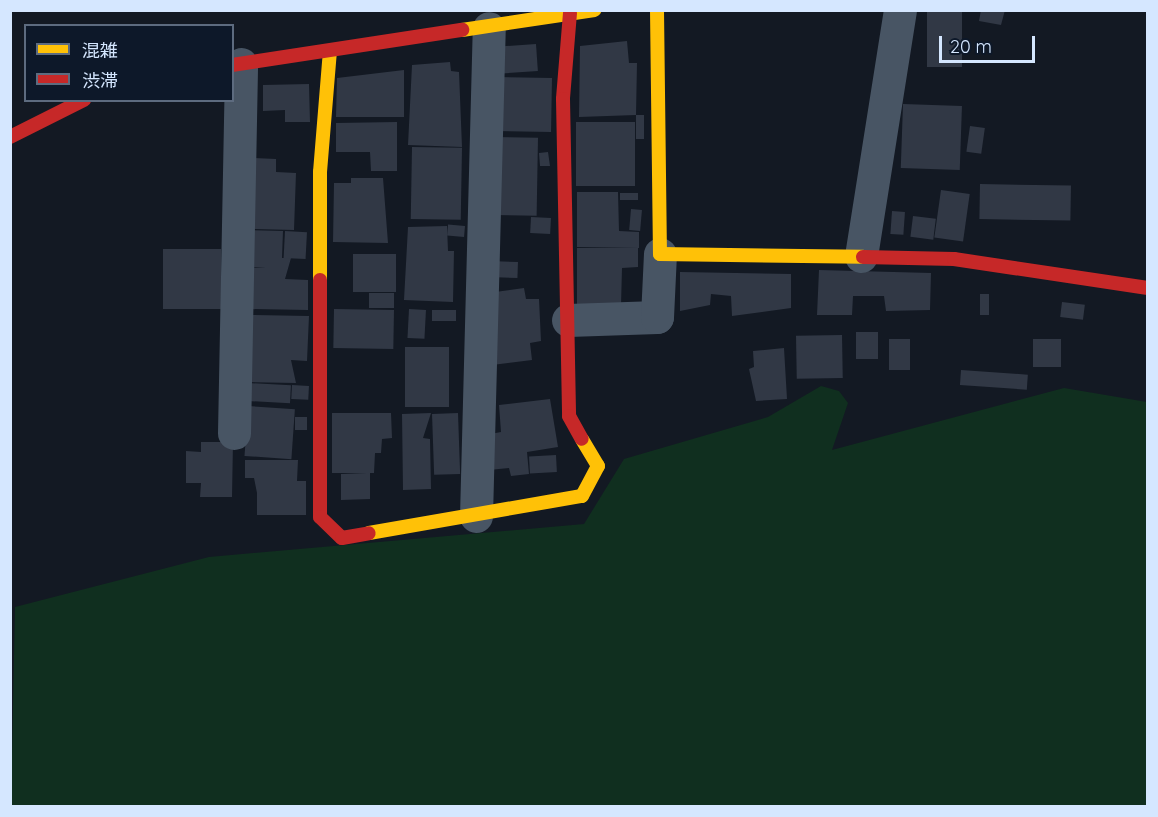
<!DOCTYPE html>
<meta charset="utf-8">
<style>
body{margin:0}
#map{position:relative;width:1158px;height:817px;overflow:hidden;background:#131923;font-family:Quicksand,"Noto Sans JP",sans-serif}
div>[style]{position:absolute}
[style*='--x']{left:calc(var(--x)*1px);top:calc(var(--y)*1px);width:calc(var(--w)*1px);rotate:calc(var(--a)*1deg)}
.green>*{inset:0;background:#102f1f}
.building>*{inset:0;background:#313845;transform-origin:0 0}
.street>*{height:33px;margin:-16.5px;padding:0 16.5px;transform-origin:16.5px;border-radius:16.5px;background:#485564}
.slow>*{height:14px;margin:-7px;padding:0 7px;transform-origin:7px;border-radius:7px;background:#ffc107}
.jam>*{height:14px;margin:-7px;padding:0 7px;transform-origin:7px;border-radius:7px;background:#c62828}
span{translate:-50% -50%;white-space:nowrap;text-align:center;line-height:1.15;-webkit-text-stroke:6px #0d1829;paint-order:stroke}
.frame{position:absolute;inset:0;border:12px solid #d5e7ff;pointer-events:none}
.legend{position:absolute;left:24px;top:24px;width:210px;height:78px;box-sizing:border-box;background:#0d1829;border:2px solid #5d6b7f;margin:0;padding:8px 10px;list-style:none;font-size:18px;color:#d5e7ff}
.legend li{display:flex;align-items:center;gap:12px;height:30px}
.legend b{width:30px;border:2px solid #5d6b7f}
.scale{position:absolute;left:939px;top:36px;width:96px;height:27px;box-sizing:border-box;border:3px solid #d5e7ff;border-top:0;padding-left:8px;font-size:18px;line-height:21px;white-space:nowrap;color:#d5e7ff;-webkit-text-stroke:4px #0d1829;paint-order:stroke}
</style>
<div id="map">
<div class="green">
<i style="clip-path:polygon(821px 386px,839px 391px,848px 403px,832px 450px,1064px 388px,1147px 402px,1147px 806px,11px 806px,15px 607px,209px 557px,584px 524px,624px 459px,768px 417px)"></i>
</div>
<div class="building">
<i style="left:927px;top:10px;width:35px;height:57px"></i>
<i style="clip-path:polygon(981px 10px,1005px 10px,1001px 25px,979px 21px)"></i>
<i style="clip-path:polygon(627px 41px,629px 63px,637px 63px,636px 115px,579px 117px,580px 46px)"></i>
<i style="left:536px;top:44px;width:27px;height:40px;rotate:86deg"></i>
<i style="clip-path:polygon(450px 62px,451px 71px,459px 72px,462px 147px,408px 145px,412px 65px)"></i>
<i style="clip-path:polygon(404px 70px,404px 117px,336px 117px,337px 78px)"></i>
<i style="left:496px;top:77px;width:56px;height:54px;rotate:1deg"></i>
<i style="clip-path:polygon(309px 84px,310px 122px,285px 122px,285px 110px,263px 111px,263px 85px)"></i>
<i style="left:903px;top:104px;width:59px;height:64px;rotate:2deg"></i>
<i style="left:636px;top:115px;width:8px;height:24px"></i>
<i style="clip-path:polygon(397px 122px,397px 171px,371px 171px,370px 152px,336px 152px,336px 123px)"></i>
<i style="left:576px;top:122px;width:59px;height:64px"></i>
<i style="left:970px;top:126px;width:15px;height:26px;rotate:8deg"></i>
<i style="left:493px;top:137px;width:45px;height:78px;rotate:1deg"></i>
<i style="left:412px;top:147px;width:50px;height:72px;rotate:1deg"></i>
<i style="clip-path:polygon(548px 152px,550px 166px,540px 166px,539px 153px)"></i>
<i style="clip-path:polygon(252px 158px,276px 159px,276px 172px,296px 173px,294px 230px,250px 229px)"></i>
<i style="clip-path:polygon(351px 178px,383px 178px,388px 243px,333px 242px,334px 183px,351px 183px)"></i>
<i style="left:980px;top:184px;width:91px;height:35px;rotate:1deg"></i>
<i style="left:941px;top:190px;width:29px;height:48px;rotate:8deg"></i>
<i style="clip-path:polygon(577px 192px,618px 192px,619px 231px,639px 232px,639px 248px,577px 247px)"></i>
<i style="left:638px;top:193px;width:7px;height:18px;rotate:90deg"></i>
<i style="left:631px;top:209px;width:11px;height:21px;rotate:5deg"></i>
<i style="left:892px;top:211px;width:13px;height:23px;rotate:4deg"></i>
<i style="left:913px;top:216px;width:23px;height:21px;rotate:7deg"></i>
<i style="left:531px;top:217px;width:20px;height:16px;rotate:3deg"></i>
<i style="clip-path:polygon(447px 226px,448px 251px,454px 251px,453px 302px,404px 300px,408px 227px)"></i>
<i style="left:465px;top:226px;width:11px;height:17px;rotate:95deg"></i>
<i style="clip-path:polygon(249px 230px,283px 231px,282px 258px,291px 258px,285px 279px,308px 280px,308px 310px,248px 309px,248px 268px,266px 268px,249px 267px)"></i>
<i style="left:285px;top:231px;width:22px;height:27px;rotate:3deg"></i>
<i style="clip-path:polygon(577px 248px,638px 248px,638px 267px,622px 268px,621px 306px,577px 306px)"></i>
<i style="left:163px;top:249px;width:58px;height:60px"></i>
<i style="left:396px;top:254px;width:38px;height:43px;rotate:90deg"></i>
<i style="left:490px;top:261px;width:28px;height:16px;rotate:2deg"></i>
<i style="clip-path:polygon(819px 270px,931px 273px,930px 310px,886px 311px,884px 296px,853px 296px,852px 315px,817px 315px)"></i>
<i style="clip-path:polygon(680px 272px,791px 274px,791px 308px,732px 316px,731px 296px,711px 294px,710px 305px,680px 311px)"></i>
<i style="clip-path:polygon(524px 288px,526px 299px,539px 299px,541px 341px,530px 343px,532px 360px,492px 365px,488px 293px)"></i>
<i style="left:394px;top:293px;width:15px;height:25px;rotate:90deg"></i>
<i style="left:980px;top:294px;width:9px;height:21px"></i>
<i style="left:1062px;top:302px;width:23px;height:15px;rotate:7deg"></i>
<i style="left:334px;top:309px;width:60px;height:39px;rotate:1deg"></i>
<i style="left:409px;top:309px;width:17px;height:29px;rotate:3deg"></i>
<i style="left:456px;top:310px;width:11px;height:24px;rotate:90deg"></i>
<i style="clip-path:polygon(249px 315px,309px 316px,307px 361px,291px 360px,296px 383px,247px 382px)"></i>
<i style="left:856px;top:332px;width:22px;height:27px"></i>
<i style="left:842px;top:335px;width:43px;height:46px;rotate:89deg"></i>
<i style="left:889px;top:339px;width:21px;height:31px"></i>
<i style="left:1061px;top:339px;width:28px;height:28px;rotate:90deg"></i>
<i style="left:449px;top:347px;width:60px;height:44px;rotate:90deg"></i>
<i style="clip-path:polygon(784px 348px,787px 399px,756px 401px,749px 369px,754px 367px,753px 351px)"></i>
<i style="left:961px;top:370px;width:67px;height:15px;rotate:4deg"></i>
<i style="left:248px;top:383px;width:43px;height:18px;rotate:3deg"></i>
<i style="left:292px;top:385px;width:17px;height:14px;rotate:3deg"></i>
<i style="clip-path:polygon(550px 399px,558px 447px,527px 452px,529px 474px,511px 476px,509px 468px,489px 470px,485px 435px,501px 432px,499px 405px)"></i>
<i style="left:248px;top:406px;width:47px;height:50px;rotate:4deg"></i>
<i style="clip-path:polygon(332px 413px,391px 413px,392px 438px,382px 439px,381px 453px,375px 453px,374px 473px,370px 473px,370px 499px,341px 500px,341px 474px,367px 473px,332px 473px)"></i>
<i style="clip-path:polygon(431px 413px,423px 438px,430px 439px,431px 489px,403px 490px,402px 414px)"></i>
<i style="left:458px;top:413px;width:61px;height:26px;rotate:88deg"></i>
<i style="left:295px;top:417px;width:12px;height:13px"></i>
<i style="clip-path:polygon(201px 442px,233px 442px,232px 497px,200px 497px,201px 483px,186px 483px,186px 451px,201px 452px)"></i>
<i style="left:556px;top:455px;width:17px;height:27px;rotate:87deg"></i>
<i style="clip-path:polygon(245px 460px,298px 460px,297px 481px,306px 481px,306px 515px,257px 515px,257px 493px,254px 478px,245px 478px)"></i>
</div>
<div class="street">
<i style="--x:861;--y:256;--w:249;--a:-81"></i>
<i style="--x:568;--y:320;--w:89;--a:-1.9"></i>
<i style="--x:657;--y:317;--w:63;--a:-87.3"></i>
<i style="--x:234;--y:433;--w:369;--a:-88.9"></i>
<i style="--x:476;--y:516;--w:488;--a:-88.5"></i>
</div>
<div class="slow">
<i style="--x:657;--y:10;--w:244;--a:89.3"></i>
<i style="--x:660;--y:254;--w:203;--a:0.8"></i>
<i style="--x:462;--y:30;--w:134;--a:-8.6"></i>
<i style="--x:320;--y:280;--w:108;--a:-90"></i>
<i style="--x:320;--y:172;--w:121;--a:-85.3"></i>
<i style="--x:369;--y:533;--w:216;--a:-9.9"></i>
<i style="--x:582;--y:496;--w:34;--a:-62"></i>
<i style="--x:598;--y:466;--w:31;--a:-121"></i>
</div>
<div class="jam">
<i style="--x:570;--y:13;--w:86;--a:94.7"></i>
<i style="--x:563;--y:99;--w:317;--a:88.9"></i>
<i style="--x:569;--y:416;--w:26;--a:61"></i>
<i style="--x:232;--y:65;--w:233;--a:-8.7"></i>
<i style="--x:10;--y:137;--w:83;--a:-26.6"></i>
<i style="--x:863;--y:257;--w:91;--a:1.3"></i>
<i style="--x:954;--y:259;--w:196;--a:8.5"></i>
<i style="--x:320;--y:280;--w:237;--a:90"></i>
<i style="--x:320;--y:517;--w:30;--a:44"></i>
<i style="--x:342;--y:538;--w:27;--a:-10"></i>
</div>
<div class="frame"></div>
<ul class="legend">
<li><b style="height:8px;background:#ffc107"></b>混雑</li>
<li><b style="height:8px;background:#c62828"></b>渋滞</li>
</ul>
<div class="scale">20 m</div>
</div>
